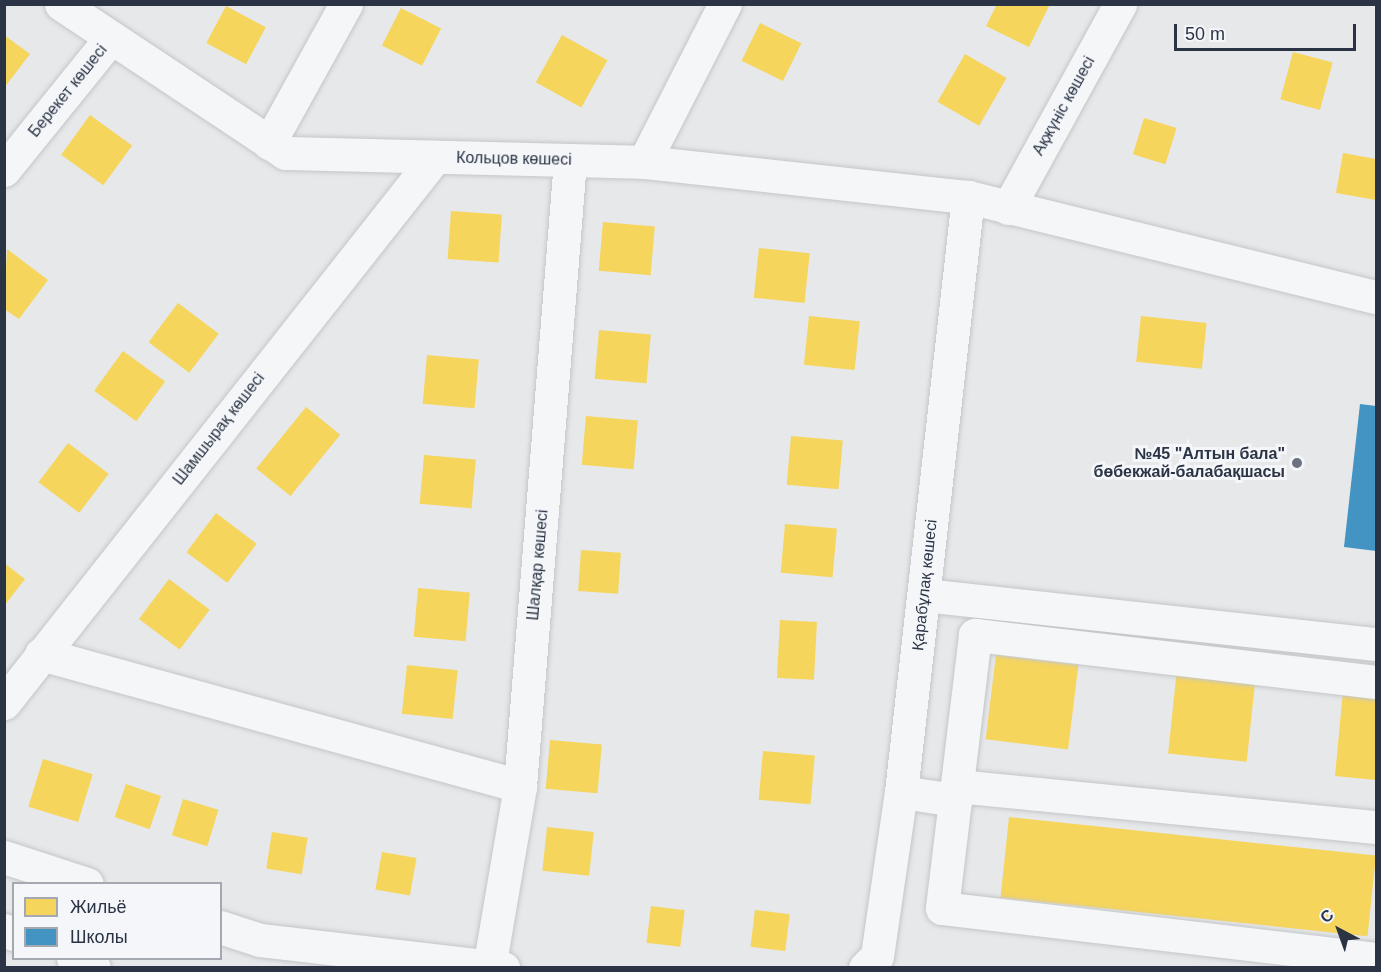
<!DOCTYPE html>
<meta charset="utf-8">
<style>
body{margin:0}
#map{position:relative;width:1381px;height:972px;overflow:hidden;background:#e6e8ea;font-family:Arial,sans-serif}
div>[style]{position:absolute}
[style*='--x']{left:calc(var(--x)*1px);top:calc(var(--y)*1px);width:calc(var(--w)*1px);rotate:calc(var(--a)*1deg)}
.homes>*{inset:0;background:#f6d55c;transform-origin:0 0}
.schools>*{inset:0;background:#4393c3}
.roads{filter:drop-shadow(0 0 2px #c4c6c8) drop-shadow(0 0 2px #c4c6c8)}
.minor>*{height:33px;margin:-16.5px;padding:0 16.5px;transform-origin:16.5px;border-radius:16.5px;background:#f5f6f7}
.dots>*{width:16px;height:16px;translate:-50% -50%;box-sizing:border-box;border:3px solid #f4f6f9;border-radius:50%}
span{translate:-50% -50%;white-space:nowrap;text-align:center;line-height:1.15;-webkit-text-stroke:6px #f4f6f9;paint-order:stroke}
.street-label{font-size:16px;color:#2b3445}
.poi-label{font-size:16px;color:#2b3445;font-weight:700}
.right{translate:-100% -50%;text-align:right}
.frame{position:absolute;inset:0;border:6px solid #2b3445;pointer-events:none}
.legend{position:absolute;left:12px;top:882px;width:210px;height:78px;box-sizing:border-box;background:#f4f6f9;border:2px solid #a4a8b1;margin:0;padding:8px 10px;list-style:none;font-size:18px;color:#2b3445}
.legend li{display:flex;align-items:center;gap:12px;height:30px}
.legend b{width:30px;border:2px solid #a4a8b1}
.north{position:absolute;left:1309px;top:900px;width:60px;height:60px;-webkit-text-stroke:4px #f4f6f9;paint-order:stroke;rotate:319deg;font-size:16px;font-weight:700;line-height:24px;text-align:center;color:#2b3445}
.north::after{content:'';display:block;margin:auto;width:21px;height:27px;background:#2b3445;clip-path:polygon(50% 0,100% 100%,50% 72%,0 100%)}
.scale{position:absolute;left:1174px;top:24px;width:182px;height:27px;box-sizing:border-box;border:3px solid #2b3445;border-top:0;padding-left:8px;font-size:18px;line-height:21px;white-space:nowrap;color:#2b3445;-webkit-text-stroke:4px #f4f6f9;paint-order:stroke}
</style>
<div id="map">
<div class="homes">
<i style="clip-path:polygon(997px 4px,1050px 4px,1029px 47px,986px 26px)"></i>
<i style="left:226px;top:6px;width:45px;height:42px;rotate:28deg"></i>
<i style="left:401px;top:8px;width:45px;height:42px;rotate:27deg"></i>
<i style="left:760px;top:23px;width:46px;height:42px;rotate:26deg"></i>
<i style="clip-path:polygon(4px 35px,30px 54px,4px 88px)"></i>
<i style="left:562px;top:35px;width:52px;height:54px;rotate:29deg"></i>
<i style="left:1293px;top:52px;width:41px;height:49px;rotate:15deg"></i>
<i style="left:965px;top:54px;width:48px;height:55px;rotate:30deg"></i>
<i style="left:90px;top:115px;width:52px;height:49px;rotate:36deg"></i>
<i style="left:1144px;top:118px;width:34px;height:38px;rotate:17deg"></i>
<i style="clip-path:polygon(1343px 153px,1376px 159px,1376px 200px,1336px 193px)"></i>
<i style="left:451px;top:211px;width:51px;height:48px;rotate:4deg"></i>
<i style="left:603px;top:222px;width:52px;height:49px;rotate:5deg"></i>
<i style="left:759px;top:248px;width:51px;height:50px;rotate:6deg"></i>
<i style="clip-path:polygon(7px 249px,48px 280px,19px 319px,4px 309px)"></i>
<i style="left:178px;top:303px;width:51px;height:49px;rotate:37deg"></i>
<i style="left:809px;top:316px;width:51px;height:49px;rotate:6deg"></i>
<i style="left:1141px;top:316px;width:66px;height:46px;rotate:6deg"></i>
<i style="left:599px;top:330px;width:52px;height:49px;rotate:5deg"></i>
<i style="left:123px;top:351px;width:52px;height:49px;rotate:36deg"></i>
<i style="left:427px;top:355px;width:52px;height:49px;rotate:5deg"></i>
<i style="left:306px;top:407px;width:44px;height:79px;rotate:39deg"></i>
<i style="left:586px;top:416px;width:52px;height:49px;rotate:5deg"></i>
<i style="left:791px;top:436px;width:52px;height:49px;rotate:5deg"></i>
<i style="left:68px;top:443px;width:51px;height:49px;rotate:37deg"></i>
<i style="left:424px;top:455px;width:52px;height:49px;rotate:5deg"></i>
<i style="left:216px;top:513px;width:51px;height:49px;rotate:37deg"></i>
<i style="left:785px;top:524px;width:52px;height:49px;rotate:5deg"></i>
<i style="left:581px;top:550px;width:40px;height:41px;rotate:4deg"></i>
<i style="clip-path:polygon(4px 563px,25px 579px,4px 606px)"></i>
<i style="left:169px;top:579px;width:51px;height:50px;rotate:37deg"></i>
<i style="left:418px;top:588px;width:52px;height:49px;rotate:5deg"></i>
<i style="left:780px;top:620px;width:37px;height:58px;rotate:3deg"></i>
<i style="left:996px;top:655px;width:83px;height:85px;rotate:7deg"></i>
<i style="left:407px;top:665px;width:51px;height:49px;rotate:6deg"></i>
<i style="left:1177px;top:669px;width:79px;height:85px;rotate:6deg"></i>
<i style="clip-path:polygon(1343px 691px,1376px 694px,1376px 780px,1335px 776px)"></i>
<i style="left:550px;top:740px;width:52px;height:49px;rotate:5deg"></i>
<i style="left:763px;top:751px;width:52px;height:49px;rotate:5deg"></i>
<i style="left:43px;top:759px;width:52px;height:50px;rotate:17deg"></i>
<i style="left:126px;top:784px;width:37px;height:35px;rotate:19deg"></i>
<i style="left:183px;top:799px;width:37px;height:38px;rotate:17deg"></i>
<i style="left:1009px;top:817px;width:369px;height:81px;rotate:6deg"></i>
<i style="left:547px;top:827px;width:47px;height:44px;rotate:6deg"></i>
<i style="left:272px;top:832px;width:36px;height:37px;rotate:9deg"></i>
<i style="left:382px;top:852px;width:35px;height:38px;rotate:10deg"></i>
<i style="left:651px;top:906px;width:34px;height:37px;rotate:7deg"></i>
<i style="left:755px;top:910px;width:35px;height:37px;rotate:7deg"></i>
</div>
<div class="schools">
<i style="clip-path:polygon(1360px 404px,1376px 406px,1376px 551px,1344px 547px)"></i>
</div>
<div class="roads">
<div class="minor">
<i style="--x:61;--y:4;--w:269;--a:33.6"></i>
<i style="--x:285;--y:153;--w:359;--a:1.4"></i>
<i style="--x:644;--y:162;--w:326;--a:6.2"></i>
<i style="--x:968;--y:197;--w:420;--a:13.8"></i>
<i style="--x:269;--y:143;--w:159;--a:-61"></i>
<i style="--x:644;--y:162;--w:178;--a:-62.9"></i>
<i style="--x:4;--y:170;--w:167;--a:-51.1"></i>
<i style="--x:1008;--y:208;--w:233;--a:-61.2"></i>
<i style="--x:924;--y:595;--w:455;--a:6.2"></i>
<i style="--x:41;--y:654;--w:497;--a:15.4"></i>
<i style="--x:1376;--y:682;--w:404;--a:-173.3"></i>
<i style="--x:975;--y:635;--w:275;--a:96.9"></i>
<i style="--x:942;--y:908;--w:437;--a:6.7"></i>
<i style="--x:4;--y:703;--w:696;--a:-51.71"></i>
<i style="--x:957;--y:786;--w:421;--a:5.6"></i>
<i style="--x:901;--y:792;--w:55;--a:8.4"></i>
<i style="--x:4;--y:857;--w:87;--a:18"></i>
<i style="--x:220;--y:927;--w:42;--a:18"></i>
<i style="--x:260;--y:940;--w:245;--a:6.6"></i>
<i style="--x:4;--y:930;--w:11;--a:22"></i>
<i style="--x:73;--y:958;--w:23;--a:25"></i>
<i style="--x:489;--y:968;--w:185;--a:-80.3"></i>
<i style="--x:520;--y:786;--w:628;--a:-85.43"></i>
<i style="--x:865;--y:968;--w:17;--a:-45"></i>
<i style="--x:877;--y:956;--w:166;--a:-81.7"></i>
<i style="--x:901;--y:792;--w:599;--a:-83.58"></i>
</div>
</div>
<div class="dots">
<i style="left:1297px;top:463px;background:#6c737f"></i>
</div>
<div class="street-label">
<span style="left:68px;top:91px;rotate:-51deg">Берекет көшесі</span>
<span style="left:1064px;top:106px;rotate:-61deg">Ақжүніс көшесі</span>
<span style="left:514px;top:159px;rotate:1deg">Кольцов көшесі</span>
<span style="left:219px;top:429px;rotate:-52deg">Шамшырақ көшесі</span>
<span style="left:538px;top:565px;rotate:-85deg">Шалқар көшесі</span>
<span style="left:925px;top:585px;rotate:-84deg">Қарабұлақ көшесі</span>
</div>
<div class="poi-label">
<span class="right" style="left:1285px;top:463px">№45 "Алтын бала"<br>бөбекжай-балабақшасы</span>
</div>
<div class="frame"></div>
<ul class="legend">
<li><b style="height:16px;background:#f6d55c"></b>Жильё</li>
<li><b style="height:16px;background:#4393c3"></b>Школы</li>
</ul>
<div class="north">С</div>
<div class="scale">50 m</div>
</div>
